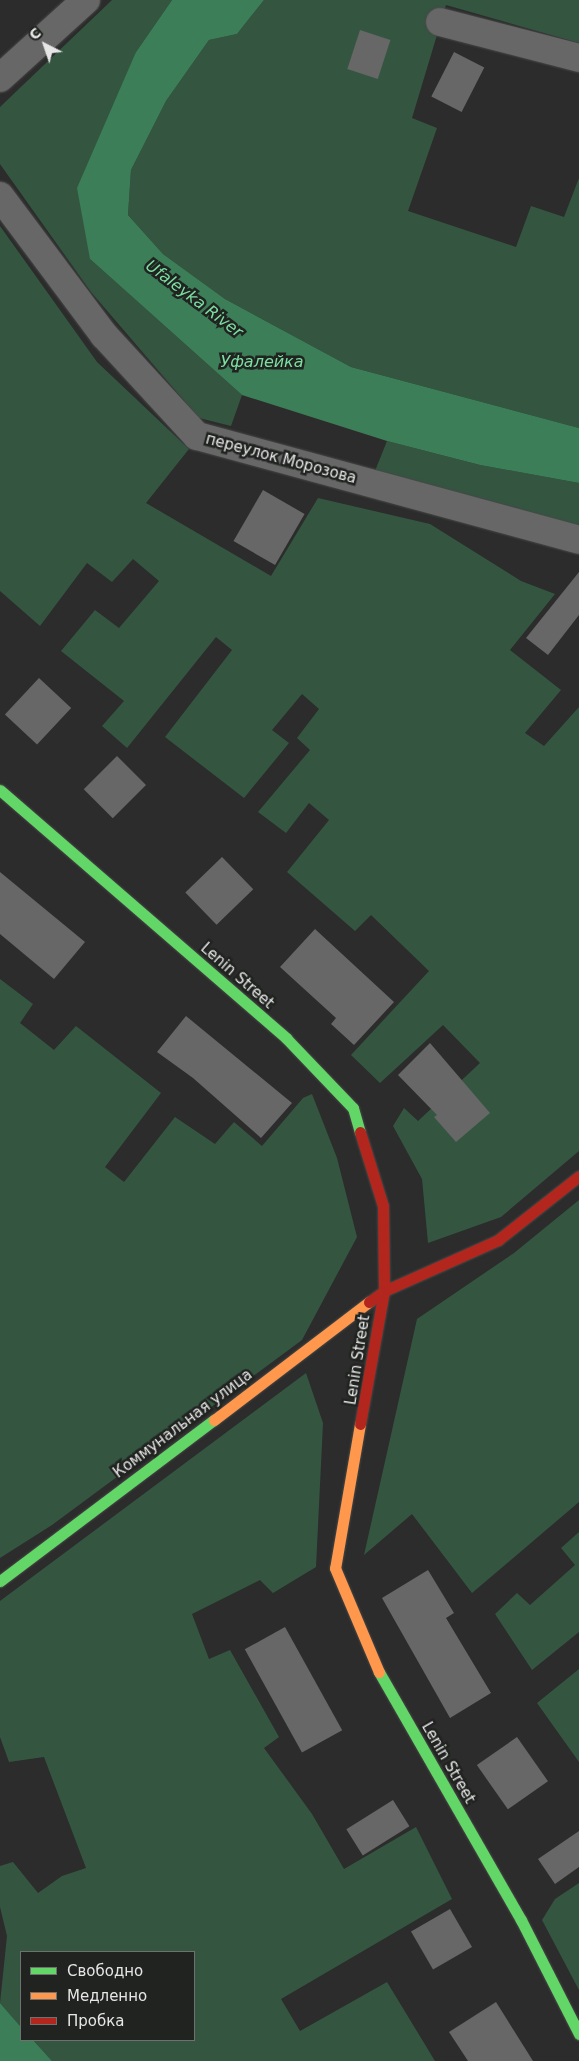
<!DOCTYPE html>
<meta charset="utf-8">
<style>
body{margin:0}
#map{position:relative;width:579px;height:2061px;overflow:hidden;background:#2b2c2b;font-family:"DejaVu Sans",sans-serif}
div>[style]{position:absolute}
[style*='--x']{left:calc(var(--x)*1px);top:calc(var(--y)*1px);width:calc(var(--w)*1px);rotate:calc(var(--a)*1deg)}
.green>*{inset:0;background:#345641}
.water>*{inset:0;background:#3b7e57}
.building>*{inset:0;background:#666766;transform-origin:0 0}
.roads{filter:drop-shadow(0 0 1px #464746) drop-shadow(0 0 1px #464746)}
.street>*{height:28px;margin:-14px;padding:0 14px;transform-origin:14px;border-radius:14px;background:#666766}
.fast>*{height:11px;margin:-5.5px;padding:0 5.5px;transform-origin:5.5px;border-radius:5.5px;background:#63d668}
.slow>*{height:11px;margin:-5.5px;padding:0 5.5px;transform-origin:5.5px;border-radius:5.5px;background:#ff974d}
.jam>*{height:11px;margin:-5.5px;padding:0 5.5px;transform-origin:5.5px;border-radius:5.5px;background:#b3261e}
span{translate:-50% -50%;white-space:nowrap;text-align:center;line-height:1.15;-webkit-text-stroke:5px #212321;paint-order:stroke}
.street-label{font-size:15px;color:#e5e6e5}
.water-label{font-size:16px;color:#7adfa1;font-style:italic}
.legend{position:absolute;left:20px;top:1951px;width:175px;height:90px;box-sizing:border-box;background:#212321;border:1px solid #6f716f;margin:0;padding:6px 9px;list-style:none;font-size:15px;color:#e5e6e5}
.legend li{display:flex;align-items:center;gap:10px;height:25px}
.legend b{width:25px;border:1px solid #6f716f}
.north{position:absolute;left:20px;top:20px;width:50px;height:50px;-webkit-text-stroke:4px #212321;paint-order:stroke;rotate:319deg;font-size:14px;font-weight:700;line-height:20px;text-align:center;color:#e5e6e5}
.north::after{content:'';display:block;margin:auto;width:18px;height:22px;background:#e5e6e5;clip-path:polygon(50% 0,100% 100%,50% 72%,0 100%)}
</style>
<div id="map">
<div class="green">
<i style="clip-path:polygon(112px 0,172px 0,136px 52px,90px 259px,242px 395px,231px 426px,199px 418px,91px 292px,0 164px,0 107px)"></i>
<i style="clip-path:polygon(264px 0,579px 0,579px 43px,446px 5px,412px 118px,437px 128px,408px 211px,516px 247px,531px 206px,564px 217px,579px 178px,579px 428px,351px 367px,225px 299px,163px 254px,128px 215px,131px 170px,166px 101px,209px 40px,237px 34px)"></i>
<i style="clip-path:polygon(0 226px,97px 362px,189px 449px,146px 503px,271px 576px,318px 498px,430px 524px,521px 581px,555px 594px,510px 650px,561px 690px,525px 733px,544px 746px,579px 707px,579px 1151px,501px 1217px,428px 1243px,422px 1179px,393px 1126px,404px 1108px,418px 1121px,480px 1063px,443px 1025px,380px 1083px,351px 1055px,429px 971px,371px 915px,355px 931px,287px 872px,329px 820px,309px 803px,286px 833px,258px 812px,310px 750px,297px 738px,319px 709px,302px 694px,272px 730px,289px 743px,244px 798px,165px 737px,232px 650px,216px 637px,127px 748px,102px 726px,124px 701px,61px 651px,95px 610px,119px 628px,159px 581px,133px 559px,112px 582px,87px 563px,40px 626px,0 591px)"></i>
<i style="clip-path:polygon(387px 441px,480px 465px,579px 483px,579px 527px,375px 471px)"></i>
<i style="clip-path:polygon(0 979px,33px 1004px,20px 1023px,54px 1050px,76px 1026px,161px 1093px,105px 1167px,124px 1182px,175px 1117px,215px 1144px,234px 1122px,262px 1146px,303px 1098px,312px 1094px,337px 1158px,357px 1237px,302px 1340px,52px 1525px,0 1558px)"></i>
<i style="clip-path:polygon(579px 1200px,579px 1502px,472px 1593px,412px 1514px,364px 1555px,417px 1319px,514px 1253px)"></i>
<i style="clip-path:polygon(306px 1373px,323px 1423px,316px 1567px,273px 1593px,260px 1580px,192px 1614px,209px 1659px,230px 1650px,279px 1737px,264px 1748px,312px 1814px,344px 1869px,416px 1827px,452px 1899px,281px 1999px,300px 2031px,387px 1982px,435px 2061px,52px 2061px,33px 2040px,194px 2040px,194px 1952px,21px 1952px,21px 2027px,0 2003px,7px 1936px,0 1907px,0 1866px,13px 1862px,38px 1893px,62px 1876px,86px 1868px,44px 1757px,9px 1762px,0 1737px,0 1601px)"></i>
<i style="clip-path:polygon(579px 1532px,579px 1632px,532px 1670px,495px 1614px,517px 1593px,530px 1605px,575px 1565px,561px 1548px)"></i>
<i style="clip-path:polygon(579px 1669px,579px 1762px,537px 1703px)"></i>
<i style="clip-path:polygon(579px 1883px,579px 1990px,542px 1920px,555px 1899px)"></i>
</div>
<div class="water">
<i style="clip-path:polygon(172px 0,264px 0,237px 34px,209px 40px,166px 101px,131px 170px,128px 215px,163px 254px,225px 299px,351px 367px,579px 428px,579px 483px,480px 465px,387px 441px,242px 395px,90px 259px,77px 188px,136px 52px)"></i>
<i style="clip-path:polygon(0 2003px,21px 2027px,21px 2040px,33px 2040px,52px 2061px,0 2061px)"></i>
</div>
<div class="building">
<i style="left:360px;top:30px;width:32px;height:41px;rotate:18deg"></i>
<i style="left:454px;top:52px;width:34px;height:50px;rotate:27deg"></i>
<i style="left:263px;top:490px;width:48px;height:59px;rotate:30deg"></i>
<i style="clip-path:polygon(579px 572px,579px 615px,548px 655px,526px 638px)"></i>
<i style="left:39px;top:678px;width:44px;height:50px;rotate:43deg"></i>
<i style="left:117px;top:756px;width:41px;height:47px;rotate:45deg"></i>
<i style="left:222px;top:857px;width:45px;height:51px;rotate:46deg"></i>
<i style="clip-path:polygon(0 872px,85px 942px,54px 979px,0 934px)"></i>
<i style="clip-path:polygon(315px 929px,394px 1002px,354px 1045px,331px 1024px,336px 1018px,280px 967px)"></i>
<i style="clip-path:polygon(186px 1016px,292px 1103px,261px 1138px,193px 1078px,157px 1052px)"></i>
<i style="clip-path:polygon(430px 1043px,490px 1113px,456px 1142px,434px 1117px,437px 1115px,398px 1075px)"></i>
<i style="clip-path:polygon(428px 1570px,454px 1613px,446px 1618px,491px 1693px,450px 1718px,382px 1598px)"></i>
<i style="left:285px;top:1627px;width:118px;height:46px;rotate:61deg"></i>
<i style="left:517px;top:1737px;width:54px;height:49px;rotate:55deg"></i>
<i style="left:393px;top:1800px;width:31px;height:55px;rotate:58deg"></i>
<i style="clip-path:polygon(579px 1831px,579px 1867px,555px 1884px,538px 1859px)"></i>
<i style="left:450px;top:1909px;width:44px;height:45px;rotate:60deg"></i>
<i style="clip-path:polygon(496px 2002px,533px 2061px,468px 2061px,449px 2032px)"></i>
</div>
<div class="roads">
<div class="street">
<i style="--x:440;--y:22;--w:144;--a:14.5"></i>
<i style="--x:0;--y:78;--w:116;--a:-42.2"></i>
<i style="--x:0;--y:196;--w:174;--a:53.2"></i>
<i style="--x:104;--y:335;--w:137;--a:47.4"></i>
<i style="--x:197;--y:436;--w:396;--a:15.2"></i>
</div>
<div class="fast">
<i style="--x:0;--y:790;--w:379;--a:40.9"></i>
<i style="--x:286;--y:1038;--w:97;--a:46.3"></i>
<i style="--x:353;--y:1108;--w:25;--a:74"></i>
<i style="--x:0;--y:1581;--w:268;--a:-37"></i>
<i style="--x:379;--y:1672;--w:286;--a:60.2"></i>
<i style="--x:521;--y:1920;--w:128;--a:63"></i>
</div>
<div class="slow">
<i style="--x:214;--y:1420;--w:195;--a:-37.3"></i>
<i style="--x:360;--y:1424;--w:146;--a:99.8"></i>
<i style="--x:335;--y:1568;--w:113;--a:67.1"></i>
</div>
<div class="jam">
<i style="--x:360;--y:1132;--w:77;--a:72.7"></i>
<i style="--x:383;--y:1206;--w:85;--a:89.3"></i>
<i style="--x:384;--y:1291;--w:135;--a:100.2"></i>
<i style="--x:369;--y:1302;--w:19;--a:-36"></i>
<i style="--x:384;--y:1291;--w:125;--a:-24.1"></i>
<i style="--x:498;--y:1240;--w:103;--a:-38.3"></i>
</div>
</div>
<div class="street-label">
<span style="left:281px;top:459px;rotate:15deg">переулок Морозова</span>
<span style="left:237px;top:976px;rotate:41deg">Lenin Street</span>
<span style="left:358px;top:1360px;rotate:-81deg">Lenin Street</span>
<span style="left:183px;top:1424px;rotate:-37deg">Коммунальная улица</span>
<span style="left:448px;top:1763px;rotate:60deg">Lenin Street</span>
</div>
<div class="water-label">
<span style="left:194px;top:299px;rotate:37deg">Ufaleyka River</span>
<span style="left:262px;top:362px">Уфалейка</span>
</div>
<ul class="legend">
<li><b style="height:6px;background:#63d668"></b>Свободно</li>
<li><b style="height:6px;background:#ff974d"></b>Медленно</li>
<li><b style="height:6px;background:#b3261e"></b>Пробка</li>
</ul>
<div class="north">С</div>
</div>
